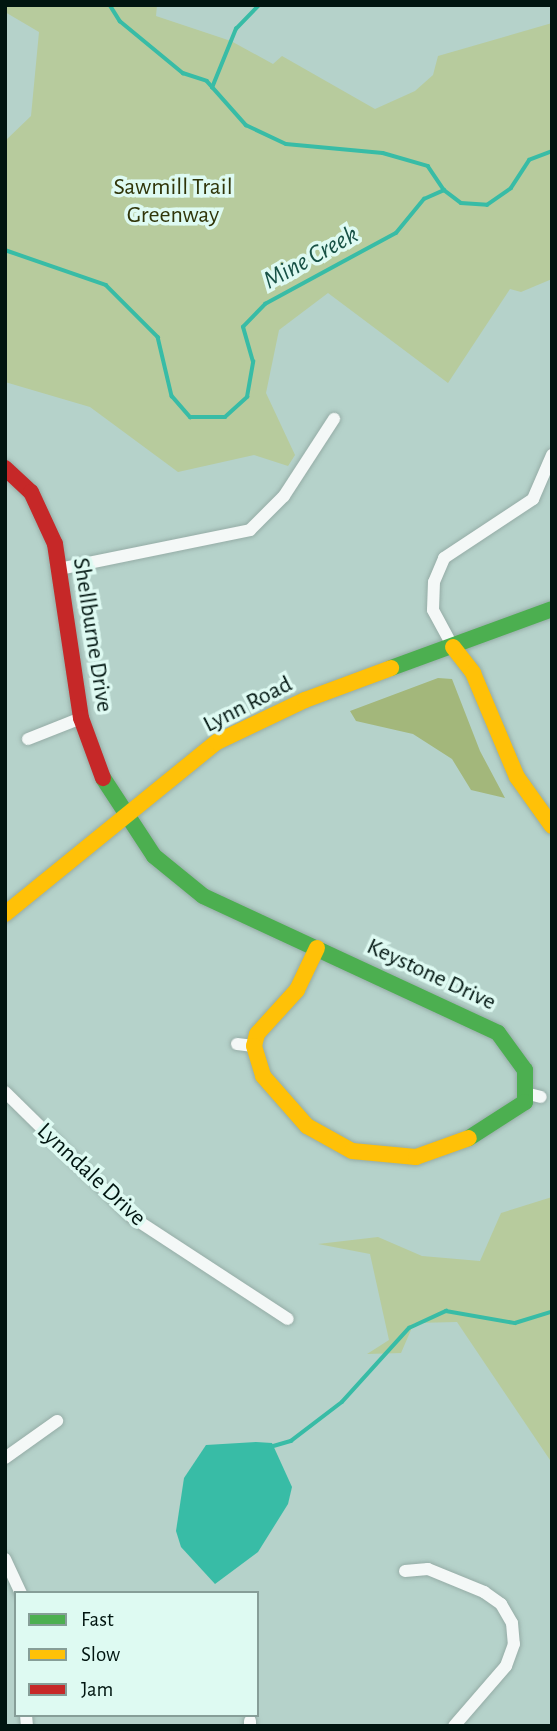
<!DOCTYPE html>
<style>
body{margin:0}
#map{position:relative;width:557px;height:1731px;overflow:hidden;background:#b5d2ca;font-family:"Alegreya Sans",sans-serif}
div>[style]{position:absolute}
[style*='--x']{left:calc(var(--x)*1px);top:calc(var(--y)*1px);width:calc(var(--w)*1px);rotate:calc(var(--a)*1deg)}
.green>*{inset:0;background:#b7cb9d}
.forest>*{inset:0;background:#a3b77b}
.water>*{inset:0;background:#38bca6}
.stream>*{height:3.5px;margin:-1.75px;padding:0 1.75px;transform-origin:1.75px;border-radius:1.75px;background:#38bca6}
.roads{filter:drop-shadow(0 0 2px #95aca6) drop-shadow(0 0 2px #95aca6)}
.street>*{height:12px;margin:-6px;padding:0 6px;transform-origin:6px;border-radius:6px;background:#f4f8f7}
.fast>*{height:16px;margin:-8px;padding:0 8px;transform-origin:8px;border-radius:8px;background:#4caf50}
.slow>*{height:16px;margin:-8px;padding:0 8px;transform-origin:8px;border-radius:8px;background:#ffc107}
.jam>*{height:16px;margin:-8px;padding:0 8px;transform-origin:8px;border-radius:8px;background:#c62828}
span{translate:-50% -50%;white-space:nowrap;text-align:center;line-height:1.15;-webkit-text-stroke:7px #defaf2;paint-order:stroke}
.park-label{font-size:24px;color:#303509}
.street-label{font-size:24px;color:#011510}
.water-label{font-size:26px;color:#175145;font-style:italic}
.frame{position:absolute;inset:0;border:7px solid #011510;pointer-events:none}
.legend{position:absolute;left:14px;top:1591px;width:245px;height:126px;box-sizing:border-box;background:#defaf2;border:2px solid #869e98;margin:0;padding:9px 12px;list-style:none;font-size:21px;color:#011510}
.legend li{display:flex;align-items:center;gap:14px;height:35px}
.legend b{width:35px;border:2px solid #869e98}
</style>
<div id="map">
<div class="green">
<i style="clip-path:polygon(5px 5px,157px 5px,156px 16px,231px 41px,273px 64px,282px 56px,375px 109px,415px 91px,433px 75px,438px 56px,552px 23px,552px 279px,521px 292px,510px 289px,448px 383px,328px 293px,279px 330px,266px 393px,295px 455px,288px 466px,254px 455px,178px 472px,90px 407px,5px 382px,5px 141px,31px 116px,39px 32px,5px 12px)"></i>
<i style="clip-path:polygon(552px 1197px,552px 1463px,457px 1322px,414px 1323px,401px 1353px,367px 1354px,389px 1340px,370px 1254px,318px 1244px,378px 1237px,422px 1256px,480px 1261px,501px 1213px)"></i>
</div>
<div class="forest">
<i style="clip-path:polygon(438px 678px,452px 679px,480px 751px,505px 798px,471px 790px,452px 759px,413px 734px,356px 721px,350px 711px)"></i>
</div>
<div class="water">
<i style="clip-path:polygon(256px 1442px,272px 1443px,292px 1487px,288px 1504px,258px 1552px,215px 1584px,181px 1547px,176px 1531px,184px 1478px,206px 1445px)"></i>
</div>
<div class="stream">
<i style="--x:110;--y:5;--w:19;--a:58"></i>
<i style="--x:120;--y:21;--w:82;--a:39.5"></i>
<i style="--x:183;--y:73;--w:25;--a:18"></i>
<i style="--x:207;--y:81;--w:59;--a:48.4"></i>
<i style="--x:246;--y:125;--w:44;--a:25.4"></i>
<i style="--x:286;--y:144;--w:97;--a:5.3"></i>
<i style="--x:383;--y:153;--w:47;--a:16.1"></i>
<i style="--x:428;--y:166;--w:29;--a:56"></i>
<i style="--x:212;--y:88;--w:64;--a:-67.9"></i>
<i style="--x:236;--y:29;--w:33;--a:-46"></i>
<i style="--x:5;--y:250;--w:107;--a:19.1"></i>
<i style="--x:106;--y:285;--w:74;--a:45"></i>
<i style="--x:158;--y:337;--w:61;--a:76.7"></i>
<i style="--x:172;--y:396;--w:28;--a:49"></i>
<i style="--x:190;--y:417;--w:35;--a:0"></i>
<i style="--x:225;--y:417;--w:30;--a:-42"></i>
<i style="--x:247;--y:397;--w:36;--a:-80"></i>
<i style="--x:253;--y:362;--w:36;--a:-106"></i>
<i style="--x:243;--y:327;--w:32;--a:-46"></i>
<i style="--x:265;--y:304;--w:149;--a:-28.5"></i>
<i style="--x:396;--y:233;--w:44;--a:-50.5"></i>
<i style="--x:424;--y:199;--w:22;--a:-24"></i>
<i style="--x:444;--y:190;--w:21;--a:37"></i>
<i style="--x:461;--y:203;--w:26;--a:4"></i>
<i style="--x:487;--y:205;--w:29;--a:-35"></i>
<i style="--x:511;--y:188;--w:33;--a:-57"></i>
<i style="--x:529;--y:160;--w:25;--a:-21"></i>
<i style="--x:270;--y:1447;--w:22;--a:-16"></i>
<i style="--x:291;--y:1441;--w:64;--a:-37.4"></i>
<i style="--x:342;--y:1402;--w:100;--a:-47.8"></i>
<i style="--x:409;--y:1328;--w:41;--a:-24.7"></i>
<i style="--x:446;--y:1311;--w:70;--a:9.9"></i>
<i style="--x:515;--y:1323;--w:39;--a:-17"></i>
</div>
<div class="roads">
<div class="street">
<i style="--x:59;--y:569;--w:195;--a:-11.5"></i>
<i style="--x:250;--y:530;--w:48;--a:-45"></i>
<i style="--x:284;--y:496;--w:92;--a:-57"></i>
<i style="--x:453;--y:647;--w:42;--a:-118.4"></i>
<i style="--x:433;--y:610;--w:28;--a:-88"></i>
<i style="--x:434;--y:582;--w:26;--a:-67"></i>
<i style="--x:444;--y:558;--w:107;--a:-33.5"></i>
<i style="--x:533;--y:499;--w:48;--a:-66.6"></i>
<i style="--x:28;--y:739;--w:57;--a:-21.6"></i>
<i style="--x:237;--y:1044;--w:17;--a:7"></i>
<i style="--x:5;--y:1092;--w:178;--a:44.5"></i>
<i style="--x:132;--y:1217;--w:186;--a:33.2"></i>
<i style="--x:529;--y:1094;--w:12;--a:14"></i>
<i style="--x:5;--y:1458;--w:64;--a:-35.4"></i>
<i style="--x:5;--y:1559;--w:38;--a:65"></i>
<i style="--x:405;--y:1571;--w:23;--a:-5"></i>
<i style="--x:428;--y:1569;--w:61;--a:22.3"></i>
<i style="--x:484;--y:1592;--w:21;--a:35"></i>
<i style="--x:501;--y:1604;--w:22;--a:60"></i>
<i style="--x:512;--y:1623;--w:21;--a:85"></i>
<i style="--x:514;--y:1644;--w:23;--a:110"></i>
<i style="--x:506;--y:1666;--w:79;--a:130.9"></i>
<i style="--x:26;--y:1715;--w:11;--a:85"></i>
<i style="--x:250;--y:1726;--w:5;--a:-90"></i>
</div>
<div class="fast">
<i style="--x:391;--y:668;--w:171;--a:-20.1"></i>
<i style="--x:103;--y:778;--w:93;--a:56.8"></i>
<i style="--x:154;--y:856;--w:63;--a:39.2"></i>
<i style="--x:203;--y:896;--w:325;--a:24.9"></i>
<i style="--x:498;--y:1033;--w:46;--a:53.9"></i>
<i style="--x:525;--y:1070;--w:32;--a:90"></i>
<i style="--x:525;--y:1102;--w:67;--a:147.3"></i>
</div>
<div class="slow">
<i style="--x:453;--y:647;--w:33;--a:52"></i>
<i style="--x:473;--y:673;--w:113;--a:67.1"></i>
<i style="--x:517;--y:777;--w:60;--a:54.5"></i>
<i style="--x:5;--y:914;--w:273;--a:-39.1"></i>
<i style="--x:217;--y:742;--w:98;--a:-25.5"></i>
<i style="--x:305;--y:700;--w:92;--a:-20.4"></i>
<i style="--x:317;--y:948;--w:47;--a:115.5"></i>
<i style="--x:297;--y:990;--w:59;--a:132.3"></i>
<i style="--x:257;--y:1034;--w:12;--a:104"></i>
<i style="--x:254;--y:1046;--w:31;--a:73"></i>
<i style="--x:263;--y:1076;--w:67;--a:48.7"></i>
<i style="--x:307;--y:1126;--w:51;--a:29.1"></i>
<i style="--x:352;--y:1151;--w:64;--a:5.4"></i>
<i style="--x:416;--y:1157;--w:56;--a:-19.7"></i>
</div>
<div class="jam">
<i style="--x:5;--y:468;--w:35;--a:43"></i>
<i style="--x:31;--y:492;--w:57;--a:65.2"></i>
<i style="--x:55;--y:544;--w:176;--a:81.5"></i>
<i style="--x:81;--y:718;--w:64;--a:69.9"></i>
</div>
</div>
<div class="park-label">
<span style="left:173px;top:202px">Sawmill Trail<br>Greenway</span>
</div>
<div class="street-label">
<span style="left:92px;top:635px;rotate:81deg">Shellburne Drive</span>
<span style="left:248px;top:705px;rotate:-27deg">Lynn Road</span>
<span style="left:431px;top:975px;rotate:25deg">Keystone Drive</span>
<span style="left:91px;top:1175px;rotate:43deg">Lynndale Drive</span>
</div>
<div class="water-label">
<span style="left:311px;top:258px;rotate:-29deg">Mine Creek</span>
</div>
<div class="frame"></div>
<ul class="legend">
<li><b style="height:9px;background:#4caf50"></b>Fast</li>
<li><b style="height:9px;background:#ffc107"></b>Slow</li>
<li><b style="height:9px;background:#c62828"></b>Jam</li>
</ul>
</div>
